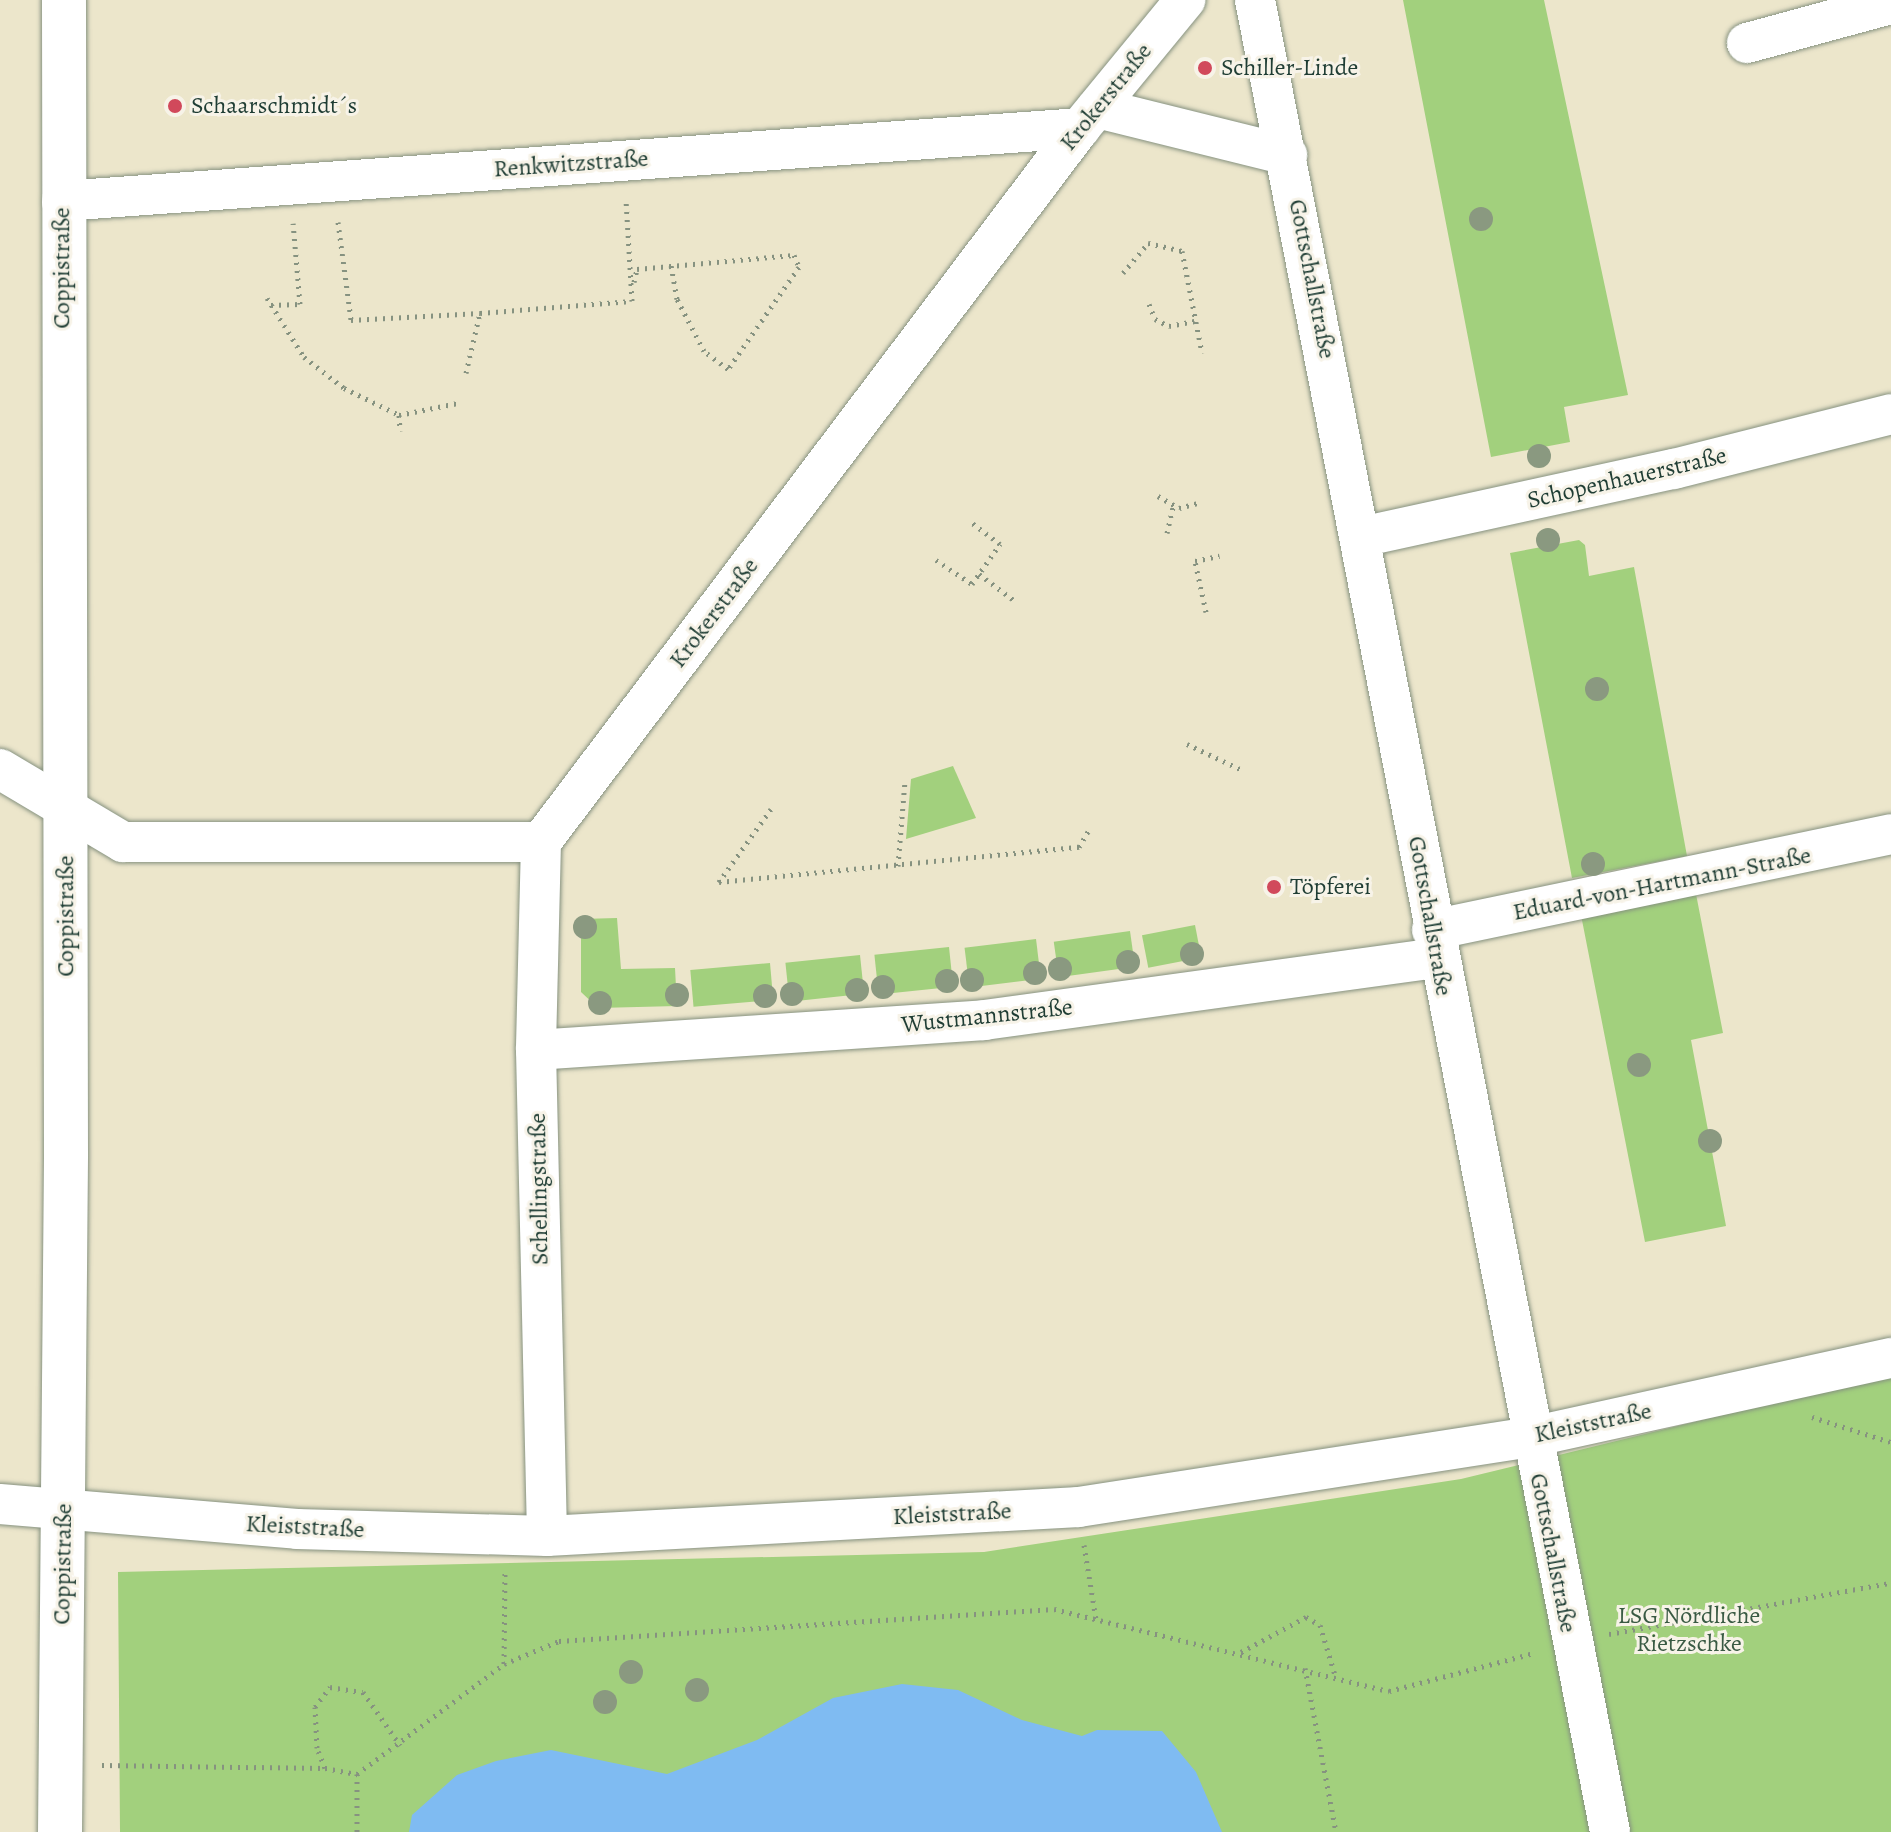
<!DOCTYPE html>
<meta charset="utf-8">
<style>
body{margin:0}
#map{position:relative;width:1891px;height:1832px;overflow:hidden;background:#ece6cb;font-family:Alegreya,serif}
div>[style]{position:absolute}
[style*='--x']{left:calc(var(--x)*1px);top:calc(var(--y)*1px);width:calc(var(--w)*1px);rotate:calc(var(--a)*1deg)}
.green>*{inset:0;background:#a2d07d;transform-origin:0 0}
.water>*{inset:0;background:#7fbbf2}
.path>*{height:5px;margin-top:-2.5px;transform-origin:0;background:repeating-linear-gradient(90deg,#869280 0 2px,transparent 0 8px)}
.roads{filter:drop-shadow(0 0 2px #869280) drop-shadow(0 0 2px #869280)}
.minor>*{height:40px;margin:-20px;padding:0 20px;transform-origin:20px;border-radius:20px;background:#fff}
.major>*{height:44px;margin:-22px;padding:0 22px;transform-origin:22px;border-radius:22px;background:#fff}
.trees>*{width:24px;height:24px;margin:-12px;border-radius:50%;background:#8a9980}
.dots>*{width:22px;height:22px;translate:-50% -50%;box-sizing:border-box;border:4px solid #f7f3e8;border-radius:50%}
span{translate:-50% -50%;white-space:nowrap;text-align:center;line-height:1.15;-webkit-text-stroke:6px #f7f3e8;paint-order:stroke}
.poi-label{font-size:24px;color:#1f3d34}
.left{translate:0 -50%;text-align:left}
.street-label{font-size:24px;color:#1f3d34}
.park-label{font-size:24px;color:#395a43}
</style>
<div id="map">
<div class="green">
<i style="clip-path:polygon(1403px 0,1544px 0,1628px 395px,1564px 407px,1570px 442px,1491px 457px)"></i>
<i style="clip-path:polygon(1579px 540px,1585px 545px,1589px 576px,1634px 567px,1687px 856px,1572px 878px,1510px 553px)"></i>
<i style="clip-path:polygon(953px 766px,976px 818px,906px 839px,911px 779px)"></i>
<i style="clip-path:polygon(1696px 894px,1723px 1033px,1691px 1040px,1726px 1226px,1645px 1242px,1581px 915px)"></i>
<i style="clip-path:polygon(617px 918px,621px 969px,675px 968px,677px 1006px,598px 1008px,581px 992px,581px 919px)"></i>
<i style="left:1195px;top:925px;width:33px;height:54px;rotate:79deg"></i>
<i style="left:1130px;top:931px;width:36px;height:77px;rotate:82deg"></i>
<i style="left:1036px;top:939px;width:40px;height:72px;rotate:83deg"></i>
<i style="left:949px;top:947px;width:40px;height:75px;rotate:84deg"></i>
<i style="left:860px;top:955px;width:39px;height:75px;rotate:84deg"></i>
<i style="left:770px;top:963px;width:37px;height:80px;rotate:85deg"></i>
<i style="clip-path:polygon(1891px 1374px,1891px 1832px,120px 1832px,118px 1572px,984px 1552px,1461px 1479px)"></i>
</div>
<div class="water">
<i style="clip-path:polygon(902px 1684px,958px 1690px,1022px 1720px,1082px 1736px,1097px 1730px,1162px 1731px,1196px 1772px,1222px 1832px,409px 1832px,412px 1815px,457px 1775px,496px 1761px,551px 1750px,667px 1774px,757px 1740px,833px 1698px)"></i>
</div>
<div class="path">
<i style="--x:338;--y:222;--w:99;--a:82.4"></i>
<i style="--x:351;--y:320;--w:129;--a:-3.1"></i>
<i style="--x:480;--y:313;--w:152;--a:-4.5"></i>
<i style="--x:632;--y:301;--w:100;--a:-93.4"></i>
<i style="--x:1123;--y:273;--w:39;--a:-50"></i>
<i style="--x:1148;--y:243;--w:35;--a:13"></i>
<i style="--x:1182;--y:251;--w:104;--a:78.9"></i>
<i style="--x:634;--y:282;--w:13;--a:-77"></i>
<i style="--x:637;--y:269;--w:158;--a:-5.1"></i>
<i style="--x:794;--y:255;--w:13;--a:67"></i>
<i style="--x:799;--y:267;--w:124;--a:124.8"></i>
<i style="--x:728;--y:369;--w:30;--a:-143"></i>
<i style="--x:704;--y:351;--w:59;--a:-117.4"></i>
<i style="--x:677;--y:299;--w:34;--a:-100"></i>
<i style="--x:267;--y:298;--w:70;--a:57.9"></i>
<i style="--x:304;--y:357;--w:51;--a:37.8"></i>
<i style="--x:344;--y:388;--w:61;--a:26.1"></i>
<i style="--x:399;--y:415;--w:60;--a:-11.5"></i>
<i style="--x:1149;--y:304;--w:16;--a:68"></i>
<i style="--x:1155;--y:319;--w:16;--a:27"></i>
<i style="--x:1169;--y:326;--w:26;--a:-11"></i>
<i style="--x:271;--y:305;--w:29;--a:-2"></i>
<i style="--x:300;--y:304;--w:81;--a:-94.9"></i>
<i style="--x:466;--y:373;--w:62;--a:-76.9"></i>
<i style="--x:399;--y:415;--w:16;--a:86"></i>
<i style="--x:1158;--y:496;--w:24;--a:30"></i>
<i style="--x:1179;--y:508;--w:20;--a:-15"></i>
<i style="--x:1167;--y:533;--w:28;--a:-77"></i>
<i style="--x:936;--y:560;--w:43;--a:33.7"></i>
<i style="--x:972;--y:584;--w:49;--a:-55"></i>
<i style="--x:1000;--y:544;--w:36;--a:-143"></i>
<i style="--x:979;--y:574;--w:45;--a:36.9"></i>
<i style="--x:1206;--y:612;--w:52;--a:-102.2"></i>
<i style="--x:1195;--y:561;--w:25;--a:-12"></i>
<i style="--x:1187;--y:744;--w:61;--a:25.3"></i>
<i style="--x:771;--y:809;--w:90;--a:125.5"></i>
<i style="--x:719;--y:882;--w:362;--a:-5.6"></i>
<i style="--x:1079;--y:847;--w:20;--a:-60"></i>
<i style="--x:898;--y:866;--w:85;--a:-85.3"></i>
<i style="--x:1812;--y:1417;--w:83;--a:17.6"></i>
<i style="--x:1084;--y:1545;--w:75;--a:80.8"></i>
<i style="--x:1609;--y:1634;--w:287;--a:-10.3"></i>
<i style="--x:1241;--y:1652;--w:74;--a:-28.3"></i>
<i style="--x:1306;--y:1617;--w:16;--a:30"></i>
<i style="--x:1320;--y:1625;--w:52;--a:73.3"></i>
<i style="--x:504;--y:1664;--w:92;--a:-89.4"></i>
<i style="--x:1305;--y:1668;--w:167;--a:79.3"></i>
<i style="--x:102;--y:1765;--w:223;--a:0.8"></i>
<i style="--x:325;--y:1768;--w:33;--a:11"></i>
<i style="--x:357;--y:1774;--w:184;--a:-36.8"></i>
<i style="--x:504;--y:1664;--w:60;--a:-22.7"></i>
<i style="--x:559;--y:1641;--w:496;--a:-3.7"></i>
<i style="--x:1054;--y:1609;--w:345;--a:13.8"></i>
<i style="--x:1389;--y:1691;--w:150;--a:-14.7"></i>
<i style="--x:325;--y:1768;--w:22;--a:-112"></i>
<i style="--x:317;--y:1748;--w:41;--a:-92.8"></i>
<i style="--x:315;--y:1707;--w:25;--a:-53"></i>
<i style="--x:330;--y:1687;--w:33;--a:9"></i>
<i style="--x:363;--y:1692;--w:65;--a:55.1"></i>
<i style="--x:357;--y:1774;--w:58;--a:90"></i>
</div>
<div class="roads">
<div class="minor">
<i style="--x:1255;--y:0;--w:1866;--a:79.03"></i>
<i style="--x:1747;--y:43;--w:149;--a:-15.2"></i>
<i style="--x:1097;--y:108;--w:196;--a:13.9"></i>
<i style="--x:62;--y:201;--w:1021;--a:-4.1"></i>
<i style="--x:1361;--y:537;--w:320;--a:-12.3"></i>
<i style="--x:1674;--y:469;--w:224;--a:-14.2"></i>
<i style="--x:0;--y:769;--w:143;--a:30.7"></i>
<i style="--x:123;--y:842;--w:418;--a:0"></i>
<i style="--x:541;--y:842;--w:895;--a:-52.95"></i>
<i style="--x:1080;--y:128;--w:166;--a:-50.6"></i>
<i style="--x:541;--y:842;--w:208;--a:91.4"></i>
<i style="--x:536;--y:1050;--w:486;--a:88.7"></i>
<i style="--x:1432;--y:930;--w:469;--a:-11.8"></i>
<i style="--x:536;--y:1050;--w:449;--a:-3.8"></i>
<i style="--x:984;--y:1020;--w:457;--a:-7.8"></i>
<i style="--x:0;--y:1504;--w:298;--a:4.8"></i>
<i style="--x:297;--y:1529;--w:250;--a:1.6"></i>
<i style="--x:547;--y:1536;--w:533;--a:-3.12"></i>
<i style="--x:1079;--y:1507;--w:457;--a:-8.8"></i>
<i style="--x:1531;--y:1437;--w:369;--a:-12.4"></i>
</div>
<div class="major">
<i style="--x:60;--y:1832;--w:678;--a:-89.49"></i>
<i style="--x:66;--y:1154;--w:1154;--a:-90.1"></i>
</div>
</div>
<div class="trees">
<i style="left:1481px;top:219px"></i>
<i style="left:1539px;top:456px"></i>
<i style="left:1548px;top:540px"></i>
<i style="left:1597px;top:689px"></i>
<i style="left:1593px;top:864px"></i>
<i style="left:585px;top:927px"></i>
<i style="left:1192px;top:954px"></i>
<i style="left:1128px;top:962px"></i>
<i style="left:1060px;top:969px"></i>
<i style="left:1035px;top:973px"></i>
<i style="left:972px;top:980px"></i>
<i style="left:947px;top:981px"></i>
<i style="left:883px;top:987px"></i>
<i style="left:857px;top:990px"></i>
<i style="left:792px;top:994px"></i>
<i style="left:677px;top:995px"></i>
<i style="left:765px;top:996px"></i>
<i style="left:600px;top:1003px"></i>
<i style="left:1639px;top:1065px"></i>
<i style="left:1710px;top:1141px"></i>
<i style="left:631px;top:1672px"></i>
<i style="left:697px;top:1690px"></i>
<i style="left:605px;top:1702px"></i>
</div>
<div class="dots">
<i style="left:1205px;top:68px;background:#d1495b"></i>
<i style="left:175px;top:106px;background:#d1495b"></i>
<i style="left:1274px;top:887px;background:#d1495b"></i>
</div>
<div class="poi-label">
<span class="left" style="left:1221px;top:68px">Schiller-Linde</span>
<span class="left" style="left:191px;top:106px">Schaarschmidt´s</span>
<span class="left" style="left:1290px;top:887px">Töpferei</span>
</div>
<div class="street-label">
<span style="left:1106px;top:97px;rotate:-51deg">Krokerstraße</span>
<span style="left:571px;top:164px;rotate:-4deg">Renkwitzstraße</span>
<span style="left:62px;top:268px;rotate:-90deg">Coppistraße</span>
<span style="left:1312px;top:279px;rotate:79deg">Gottschallstraße</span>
<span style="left:1627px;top:478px;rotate:-13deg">Schopenhauerstraße</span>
<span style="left:714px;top:613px;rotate:-53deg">Krokerstraße</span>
<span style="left:1662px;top:884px;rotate:-11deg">Eduard-von-Hartmann-Straße</span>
<span style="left:66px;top:916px;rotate:-90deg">Coppistraße</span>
<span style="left:1430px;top:916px;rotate:80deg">Gottschallstraße</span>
<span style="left:987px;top:1016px;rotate:-6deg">Wustmannstraße</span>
<span style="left:539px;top:1189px;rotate:-91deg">Schellingstraße</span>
<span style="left:1593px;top:1423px;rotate:-12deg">Kleiststraße</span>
<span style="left:952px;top:1514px;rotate:-3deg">Kleiststraße</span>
<span style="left:305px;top:1527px;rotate:3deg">Kleiststraße</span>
<span style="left:1553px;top:1553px;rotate:79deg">Gottschallstraße</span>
<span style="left:63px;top:1564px;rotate:-89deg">Coppistraße</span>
</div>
<div class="park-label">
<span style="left:1689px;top:1630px">LSG Nördliche<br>Rietzschke</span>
</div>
</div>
